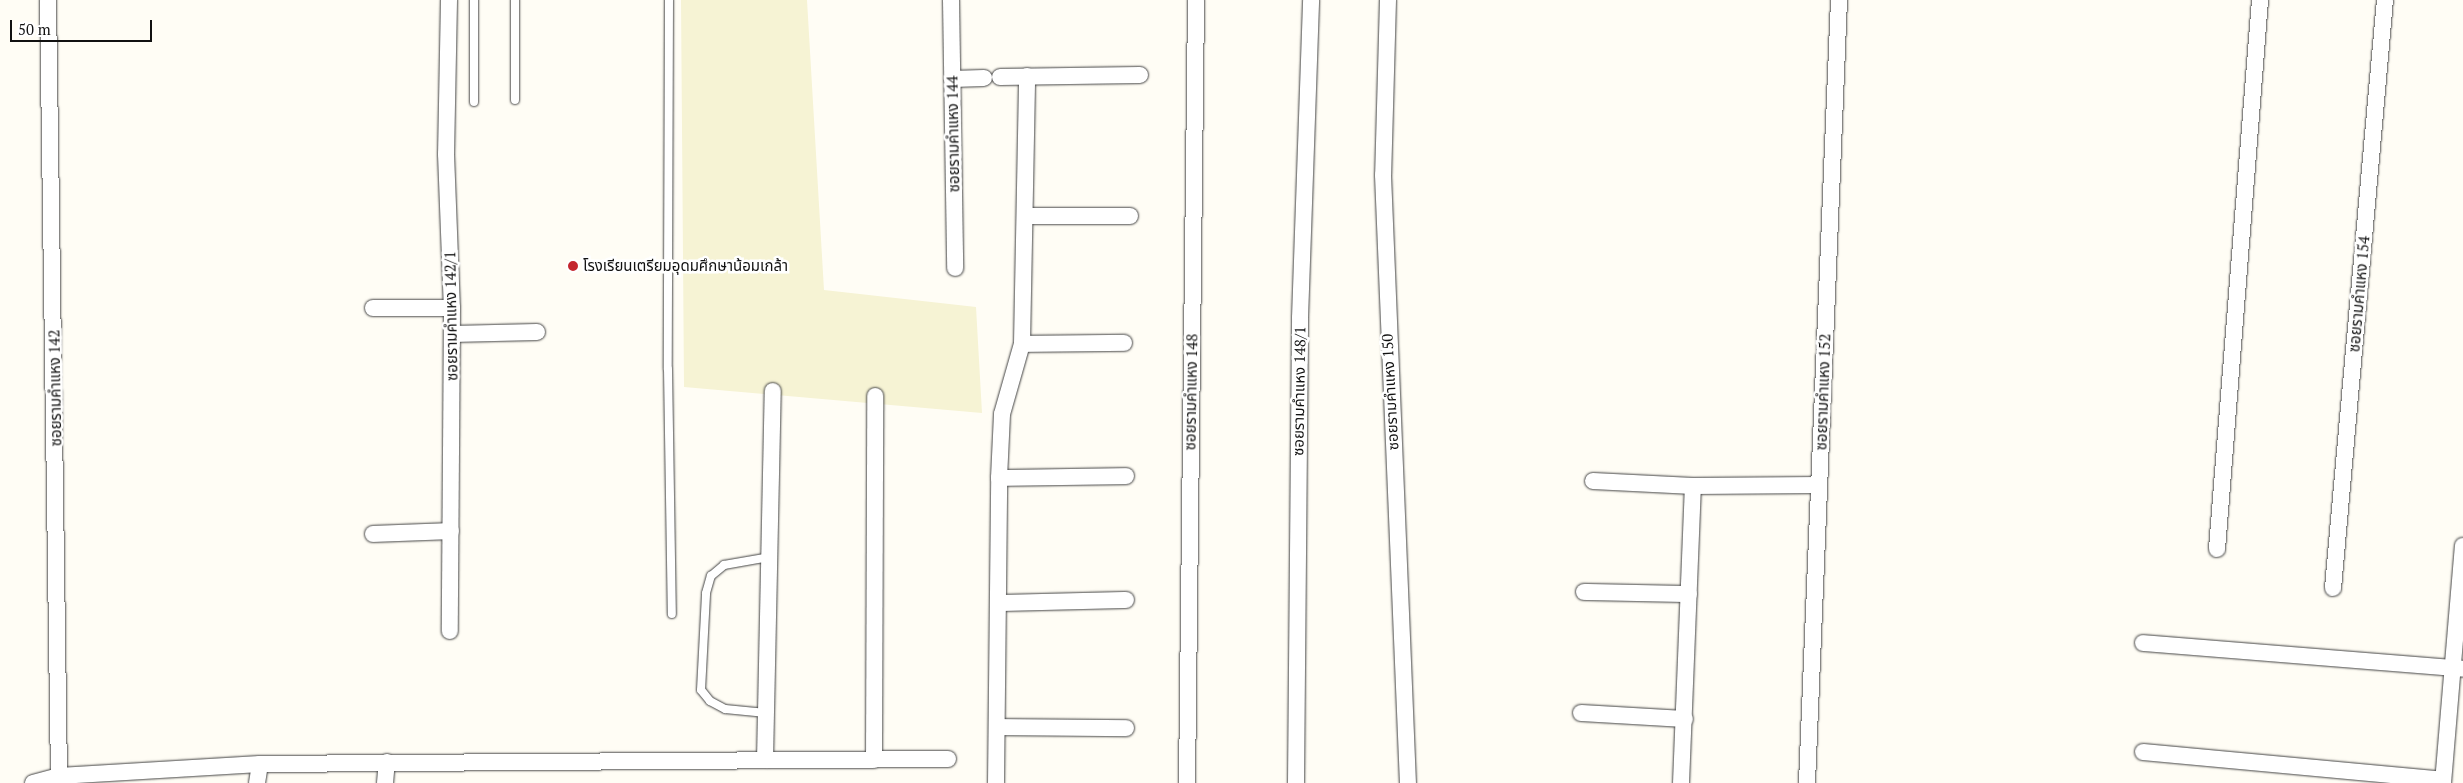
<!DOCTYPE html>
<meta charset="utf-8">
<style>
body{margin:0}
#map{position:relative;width:2463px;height:783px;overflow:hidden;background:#fffdf5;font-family:"PT Serif","Noto Sans Thai",serif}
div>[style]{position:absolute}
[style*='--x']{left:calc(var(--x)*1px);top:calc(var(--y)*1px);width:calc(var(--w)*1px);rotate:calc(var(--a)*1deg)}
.farmland>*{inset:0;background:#f6f3d4}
.roads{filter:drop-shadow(0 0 1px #444) drop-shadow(0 0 1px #444)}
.service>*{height:8px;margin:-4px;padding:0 4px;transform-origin:4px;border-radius:4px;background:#fff}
.minor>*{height:16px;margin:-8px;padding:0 8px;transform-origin:8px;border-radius:8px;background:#fff}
.dots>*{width:14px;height:14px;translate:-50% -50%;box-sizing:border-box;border:2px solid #fff;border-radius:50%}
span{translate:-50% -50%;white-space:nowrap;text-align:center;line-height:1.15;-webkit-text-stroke:5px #fff;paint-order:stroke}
.street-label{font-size:15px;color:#111}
.poi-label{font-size:15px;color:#111}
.left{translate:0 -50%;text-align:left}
.scale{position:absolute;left:10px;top:20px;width:142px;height:22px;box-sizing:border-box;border:2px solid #111;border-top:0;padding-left:6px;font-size:15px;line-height:18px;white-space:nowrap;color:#111;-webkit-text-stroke:4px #fff;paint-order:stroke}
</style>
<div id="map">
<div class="farmland">
<i style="clip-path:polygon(681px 0,807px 0,824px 290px,976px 307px,982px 413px,684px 387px)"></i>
</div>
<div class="roads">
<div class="service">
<i style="--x:474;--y:0;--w:102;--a:90"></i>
<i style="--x:515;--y:0;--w:100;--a:90"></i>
<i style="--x:669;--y:0;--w:369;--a:90.2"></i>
<i style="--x:668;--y:369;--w:245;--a:89.1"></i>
<i style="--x:766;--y:713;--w:41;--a:-174.4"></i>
<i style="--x:725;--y:709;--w:17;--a:-152"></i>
<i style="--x:710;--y:701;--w:14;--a:-129"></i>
<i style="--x:701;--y:690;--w:97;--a:-87"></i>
<i style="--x:706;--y:593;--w:18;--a:-74"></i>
<i style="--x:711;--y:576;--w:17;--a:-40"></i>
<i style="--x:724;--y:565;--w:47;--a:-9.9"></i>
</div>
<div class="minor">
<i style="--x:48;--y:0;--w:776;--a:89.19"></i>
<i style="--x:449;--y:0;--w:154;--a:91.1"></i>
<i style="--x:446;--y:154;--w:154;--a:87.8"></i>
<i style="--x:452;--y:308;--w:323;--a:90.4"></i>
<i style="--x:951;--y:0;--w:268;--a:89.1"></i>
<i style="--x:1388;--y:0;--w:175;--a:91.6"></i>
<i style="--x:1383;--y:175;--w:609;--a:87.65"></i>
<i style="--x:1000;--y:77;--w:140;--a:-0.8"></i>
<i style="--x:952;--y:79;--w:32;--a:-2"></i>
<i style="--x:1027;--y:216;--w:103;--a:0"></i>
<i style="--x:373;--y:308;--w:79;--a:0"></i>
<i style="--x:452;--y:334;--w:85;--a:-1.3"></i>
<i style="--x:1022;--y:344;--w:102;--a:-0.6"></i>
<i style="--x:999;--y:478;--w:127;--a:-0.9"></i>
<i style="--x:1593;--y:481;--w:100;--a:2.9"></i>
<i style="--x:1693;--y:486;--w:126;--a:-0.5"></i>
<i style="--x:373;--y:534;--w:78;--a:-2.2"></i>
<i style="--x:2217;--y:549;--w:551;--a:-85.52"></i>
<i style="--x:2333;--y:588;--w:590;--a:-84.95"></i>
<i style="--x:1584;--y:592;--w:105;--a:1.1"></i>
<i style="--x:999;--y:603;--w:127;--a:-1.4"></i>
<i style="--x:2143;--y:643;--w:321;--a:4.6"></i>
<i style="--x:1581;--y:713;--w:104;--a:3.3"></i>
<i style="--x:999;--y:727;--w:127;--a:0.5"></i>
<i style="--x:2143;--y:752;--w:301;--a:5.3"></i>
<i style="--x:765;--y:760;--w:369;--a:-88.8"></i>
<i style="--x:874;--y:760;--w:364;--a:-89.8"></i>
<i style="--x:33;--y:783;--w:27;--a:-15"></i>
<i style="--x:59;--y:776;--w:201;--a:-3.4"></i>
<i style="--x:260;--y:764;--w:688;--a:-0.42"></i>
<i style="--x:257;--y:783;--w:19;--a:-81"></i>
<i style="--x:385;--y:783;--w:21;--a:-85"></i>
<i style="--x:996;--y:783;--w:305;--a:-89.4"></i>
<i style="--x:999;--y:478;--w:64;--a:-87.3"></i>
<i style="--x:1002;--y:414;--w:73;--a:-74.1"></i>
<i style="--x:1022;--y:344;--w:268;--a:-88.9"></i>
<i style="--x:1187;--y:783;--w:783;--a:-89.34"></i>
<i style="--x:1296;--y:783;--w:465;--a:-89.5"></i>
<i style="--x:1300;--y:318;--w:318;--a:-88"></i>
<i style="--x:1681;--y:783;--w:297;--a:-87.7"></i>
<i style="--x:1807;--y:783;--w:784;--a:-87.66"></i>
<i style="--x:2443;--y:783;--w:238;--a:-85.2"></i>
</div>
</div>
<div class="dots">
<i style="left:573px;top:266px;background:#c4262e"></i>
</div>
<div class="street-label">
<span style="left:953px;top:134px;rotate:-91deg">ซอยรามคำแหง 144</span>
<span style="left:2359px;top:294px;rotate:-85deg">ซอยรามคำแหง 154</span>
<span style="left:451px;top:316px;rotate:-91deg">ซอยรามคำแหง 142/1</span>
<span style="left:55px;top:388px;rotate:-91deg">ซอยรามคำแหง 142</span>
<span style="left:1299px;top:391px;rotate:-89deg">ซอยรามคำแหง 148/1</span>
<span style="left:1191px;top:392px;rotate:-89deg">ซอยรามคำแหง 148</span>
<span style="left:1390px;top:392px;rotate:-93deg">ซอยรามคำแหง 150</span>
<span style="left:1823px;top:392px;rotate:-88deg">ซอยรามคำแหง 152</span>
</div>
<div class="poi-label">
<span class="left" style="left:583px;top:266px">โรงเรียนเตรียมอุดมศึกษาน้อมเกล้า</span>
</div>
<div class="scale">50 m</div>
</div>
